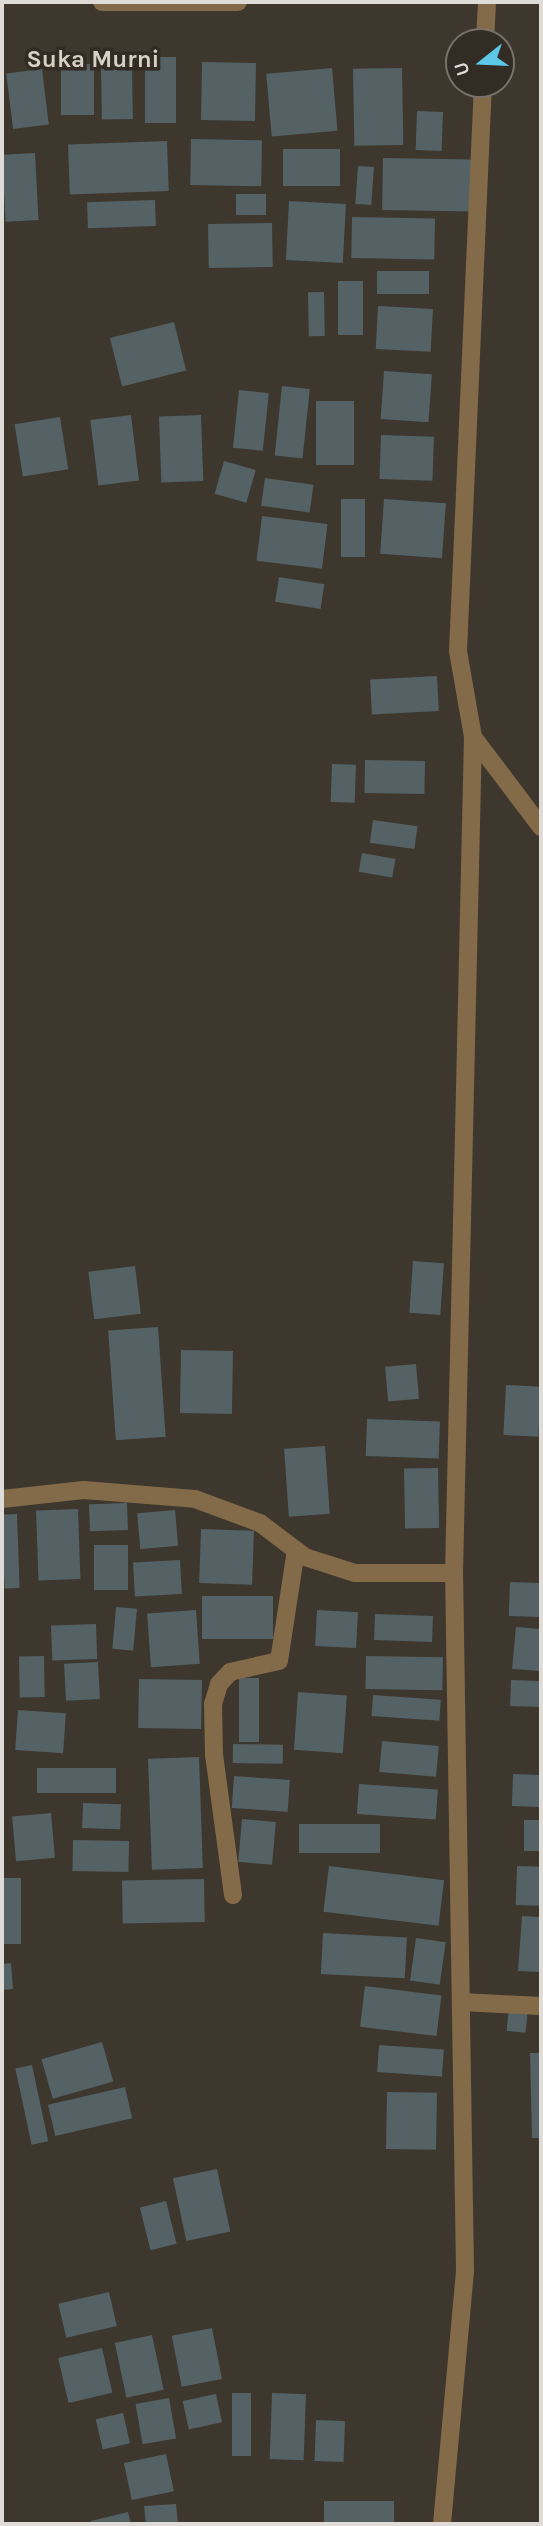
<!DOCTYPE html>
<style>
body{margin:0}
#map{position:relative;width:543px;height:2526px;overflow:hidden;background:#3d372e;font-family:Karla,sans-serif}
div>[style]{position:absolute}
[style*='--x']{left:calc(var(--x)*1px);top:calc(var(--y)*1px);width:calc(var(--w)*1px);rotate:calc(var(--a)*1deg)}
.building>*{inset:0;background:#546165;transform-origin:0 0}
.minor>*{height:18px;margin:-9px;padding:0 9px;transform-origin:9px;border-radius:9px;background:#836a48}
span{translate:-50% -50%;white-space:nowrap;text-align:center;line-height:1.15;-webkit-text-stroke:7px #332c24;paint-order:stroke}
.quarter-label{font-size:24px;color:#d8d0c5;font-weight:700}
.frame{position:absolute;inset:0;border:4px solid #dfdbd6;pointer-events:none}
.north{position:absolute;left:445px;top:28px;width:70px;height:70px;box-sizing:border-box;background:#332c24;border:2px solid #78726b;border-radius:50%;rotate:252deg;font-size:19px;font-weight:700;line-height:28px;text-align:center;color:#dfdbd6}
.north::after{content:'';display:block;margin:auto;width:24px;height:32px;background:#5dc7e8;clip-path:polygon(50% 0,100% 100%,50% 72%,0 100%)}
</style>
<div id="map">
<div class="building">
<i style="left:145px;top:57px;width:31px;height:66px"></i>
<i style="left:202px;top:62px;width:54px;height:58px;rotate:1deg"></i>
<i style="left:61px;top:64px;width:33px;height:51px"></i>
<i style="left:132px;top:68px;width:51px;height:31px;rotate:89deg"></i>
<i style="left:332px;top:68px;width:63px;height:66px;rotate:85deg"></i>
<i style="left:402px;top:68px;width:77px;height:49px;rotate:89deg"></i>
<i style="left:42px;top:69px;width:56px;height:36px;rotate:83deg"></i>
<i style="left:417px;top:111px;width:26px;height:39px;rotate:2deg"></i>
<i style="left:191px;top:139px;width:71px;height:46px;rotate:1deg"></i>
<i style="left:167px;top:141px;width:50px;height:99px;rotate:88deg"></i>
<i style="left:283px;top:149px;width:57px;height:37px"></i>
<i style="left:35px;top:153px;width:67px;height:33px;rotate:87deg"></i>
<i style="left:383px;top:158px;width:89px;height:52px;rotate:1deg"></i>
<i style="left:358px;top:166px;width:16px;height:38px;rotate:4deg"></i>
<i style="left:236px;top:194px;width:30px;height:21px"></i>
<i style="left:155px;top:200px;width:26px;height:68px;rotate:88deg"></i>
<i style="left:289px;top:201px;width:57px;height:59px;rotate:3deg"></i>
<i style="left:352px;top:217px;width:83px;height:41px;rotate:1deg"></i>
<i style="left:272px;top:223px;width:44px;height:64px;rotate:89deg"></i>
<i style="left:429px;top:271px;width:23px;height:52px;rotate:90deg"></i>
<i style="left:338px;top:281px;width:25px;height:54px"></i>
<i style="left:324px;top:292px;width:44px;height:16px;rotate:89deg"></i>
<i style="left:378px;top:306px;width:55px;height:43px;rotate:3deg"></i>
<i style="left:174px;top:322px;width:50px;height:66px;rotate:76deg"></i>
<i style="left:384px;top:371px;width:48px;height:48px;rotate:4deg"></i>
<i style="left:282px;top:386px;width:28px;height:70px;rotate:6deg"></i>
<i style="left:239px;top:390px;width:30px;height:58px;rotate:6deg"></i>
<i style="left:316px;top:401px;width:38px;height:64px"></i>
<i style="left:131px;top:415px;width:66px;height:41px;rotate:83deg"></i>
<i style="left:201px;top:415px;width:66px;height:42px;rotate:88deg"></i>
<i style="left:60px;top:417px;width:53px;height:46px;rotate:81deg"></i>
<i style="left:381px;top:435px;width:53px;height:44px;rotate:2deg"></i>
<i style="left:224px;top:461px;width:33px;height:34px;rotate:16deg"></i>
<i style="left:265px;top:478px;width:49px;height:28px;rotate:8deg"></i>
<i style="left:341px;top:499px;width:24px;height:58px"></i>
<i style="left:384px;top:499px;width:62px;height:55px;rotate:4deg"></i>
<i style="left:262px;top:516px;width:66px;height:45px;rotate:7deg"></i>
<i style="left:279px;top:577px;width:46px;height:25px;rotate:9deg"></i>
<i style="left:437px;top:676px;width:35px;height:67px;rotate:87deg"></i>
<i style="left:365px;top:760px;width:60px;height:33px;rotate:1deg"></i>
<i style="left:332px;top:764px;width:24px;height:38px;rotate:2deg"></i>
<i style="left:373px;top:820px;width:45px;height:23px;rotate:8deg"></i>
<i style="left:362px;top:853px;width:34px;height:19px;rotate:10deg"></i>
<i style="left:413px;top:1261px;width:31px;height:52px;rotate:4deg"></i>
<i style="left:135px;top:1266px;width:48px;height:47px;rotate:83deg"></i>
<i style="left:158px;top:1327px;width:110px;height:50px;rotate:86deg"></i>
<i style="left:181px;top:1350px;width:52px;height:63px;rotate:1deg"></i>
<i style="left:416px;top:1364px;width:35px;height:31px;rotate:85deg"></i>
<i style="left:506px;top:1385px;width:35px;height:50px;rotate:3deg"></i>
<i style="left:367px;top:1419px;width:73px;height:37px;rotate:2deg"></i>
<i style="left:325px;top:1446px;width:68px;height:41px;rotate:86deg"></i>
<i style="left:438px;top:1468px;width:60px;height:34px;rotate:89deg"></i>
<i style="left:127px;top:1503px;width:27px;height:38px;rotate:88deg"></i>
<i style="left:78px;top:1509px;width:70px;height:42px;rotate:88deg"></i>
<i style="left:175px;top:1510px;width:36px;height:38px;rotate:85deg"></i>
<i style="left:17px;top:1514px;width:74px;height:15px;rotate:88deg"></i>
<i style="left:201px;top:1529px;width:53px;height:54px;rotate:2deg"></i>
<i style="left:94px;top:1545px;width:34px;height:45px"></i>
<i style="left:180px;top:1560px;width:34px;height:47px;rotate:87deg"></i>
<i style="left:510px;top:1582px;width:31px;height:34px;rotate:2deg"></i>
<i style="left:202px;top:1596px;width:71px;height:43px"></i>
<i style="left:116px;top:1607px;width:21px;height:42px;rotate:5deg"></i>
<i style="left:196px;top:1610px;width:54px;height:49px;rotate:86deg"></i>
<i style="left:317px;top:1610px;width:41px;height:36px;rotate:3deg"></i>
<i style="left:375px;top:1614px;width:58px;height:26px;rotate:2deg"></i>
<i style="left:96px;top:1624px;width:35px;height:45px;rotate:88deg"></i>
<i style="clip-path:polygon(516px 1627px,541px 1629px,541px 1671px,512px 1669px)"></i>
<i style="left:44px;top:1656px;width:41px;height:25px;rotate:89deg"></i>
<i style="left:366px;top:1656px;width:77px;height:33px;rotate:1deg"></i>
<i style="left:98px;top:1662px;width:37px;height:34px;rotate:87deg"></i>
<i style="left:239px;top:1678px;width:20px;height:64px"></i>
<i style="left:139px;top:1679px;width:63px;height:49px;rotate:1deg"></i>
<i style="left:511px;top:1680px;width:30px;height:26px;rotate:2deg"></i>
<i style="left:298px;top:1692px;width:49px;height:58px;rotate:4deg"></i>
<i style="left:373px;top:1695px;width:68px;height:21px;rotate:4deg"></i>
<i style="left:18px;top:1710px;width:48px;height:40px;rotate:4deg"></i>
<i style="left:382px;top:1741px;width:57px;height:31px;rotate:5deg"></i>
<i style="left:233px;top:1744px;width:50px;height:19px;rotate:1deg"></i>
<i style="left:199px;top:1757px;width:111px;height:51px;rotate:88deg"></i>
<i style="left:37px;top:1768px;width:79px;height:25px"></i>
<i style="left:513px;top:1774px;width:28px;height:32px;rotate:2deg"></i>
<i style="left:234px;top:1776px;width:56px;height:32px;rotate:4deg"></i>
<i style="left:359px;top:1784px;width:79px;height:30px;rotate:4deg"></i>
<i style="left:83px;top:1803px;width:38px;height:25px;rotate:2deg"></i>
<i style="left:51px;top:1813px;width:45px;height:39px;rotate:85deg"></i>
<i style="left:242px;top:1819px;width:34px;height:43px;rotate:5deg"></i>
<i style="left:524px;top:1820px;width:17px;height:31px"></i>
<i style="left:299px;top:1824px;width:81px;height:29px"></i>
<i style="left:73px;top:1840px;width:56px;height:31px;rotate:1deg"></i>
<i style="left:329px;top:1866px;width:116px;height:46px;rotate:7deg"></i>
<i style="left:517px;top:1866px;width:24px;height:39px;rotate:2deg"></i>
<i style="left:2px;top:1878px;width:19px;height:66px"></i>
<i style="left:204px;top:1879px;width:43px;height:82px;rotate:89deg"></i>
<i style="clip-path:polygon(522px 1916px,541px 1917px,541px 1972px,518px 1971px)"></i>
<i style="left:323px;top:1933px;width:84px;height:41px;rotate:3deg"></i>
<i style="left:416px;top:1938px;width:30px;height:43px;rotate:8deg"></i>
<i style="clip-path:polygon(11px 1963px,13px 1989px,2px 1990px,2px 1964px)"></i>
<i style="left:365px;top:1986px;width:77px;height:41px;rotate:7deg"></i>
<i style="left:509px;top:2008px;width:19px;height:23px;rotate:6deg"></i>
<i style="left:102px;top:2042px;width:41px;height:63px;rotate:74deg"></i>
<i style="left:379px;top:2045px;width:65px;height:27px;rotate:4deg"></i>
<i style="clip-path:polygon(530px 2053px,541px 2053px,541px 2138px,532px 2138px)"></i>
<i style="left:32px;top:2065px;width:78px;height:17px;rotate:78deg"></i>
<i style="left:125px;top:2087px;width:32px;height:79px;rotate:77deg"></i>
<i style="left:387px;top:2092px;width:50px;height:57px;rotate:1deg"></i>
<i style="left:217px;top:2169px;width:64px;height:45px;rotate:78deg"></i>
<i style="left:166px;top:2201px;width:44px;height:27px;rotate:76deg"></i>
<i style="left:109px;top:2292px;width:35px;height:52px;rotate:77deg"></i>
<i style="left:212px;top:2328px;width:52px;height:41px;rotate:79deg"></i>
<i style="left:152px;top:2335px;width:56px;height:38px;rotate:78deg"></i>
<i style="left:102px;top:2348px;width:46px;height:45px;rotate:77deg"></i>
<i style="left:232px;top:2393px;width:19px;height:63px"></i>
<i style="left:272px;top:2393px;width:34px;height:66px;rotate:2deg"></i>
<i style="left:216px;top:2394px;width:29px;height:34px;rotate:78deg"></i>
<i style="left:169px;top:2398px;width:41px;height:34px;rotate:80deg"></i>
<i style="left:123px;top:2413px;width:31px;height:28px;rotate:77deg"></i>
<i style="left:316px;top:2420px;width:29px;height:41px;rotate:2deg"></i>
<i style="left:166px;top:2454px;width:38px;height:43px;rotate:78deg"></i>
<i style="left:324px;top:2501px;width:70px;height:23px"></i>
<i style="clip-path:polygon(176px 2504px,178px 2524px,146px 2524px,144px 2506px)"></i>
<i style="clip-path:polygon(128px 2512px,131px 2524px,91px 2524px,91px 2521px)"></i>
</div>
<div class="minor">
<i style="--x:102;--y:2;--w:136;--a:0"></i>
<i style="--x:485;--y:42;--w:40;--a:-87.1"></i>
<i style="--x:473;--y:737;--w:113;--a:52.9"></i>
<i style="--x:2;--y:1499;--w:82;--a:-6.3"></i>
<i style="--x:84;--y:1490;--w:111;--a:4.6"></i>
<i style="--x:195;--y:1499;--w:69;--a:20.3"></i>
<i style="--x:260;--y:1523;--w:56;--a:37.1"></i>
<i style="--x:305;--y:1557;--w:52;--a:17.7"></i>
<i style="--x:355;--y:1573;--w:99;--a:0"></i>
<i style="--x:233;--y:1895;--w:141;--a:-97.7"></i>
<i style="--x:214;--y:1755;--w:51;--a:-91.1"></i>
<i style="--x:213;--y:1704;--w:21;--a:-73"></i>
<i style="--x:219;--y:1684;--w:16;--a:-47"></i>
<i style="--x:230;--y:1672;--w:50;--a:-12.7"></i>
<i style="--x:279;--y:1661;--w:112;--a:-81.3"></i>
<i style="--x:461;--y:2002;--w:80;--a:2.9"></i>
<i style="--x:442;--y:2524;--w:255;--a:-84.8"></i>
<i style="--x:465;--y:2270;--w:697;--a:-90.9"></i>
<i style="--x:454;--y:1573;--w:836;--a:-88.7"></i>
<i style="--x:473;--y:737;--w:87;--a:-99.9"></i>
<i style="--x:458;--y:651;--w:568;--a:-87.48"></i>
</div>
<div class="quarter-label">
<span style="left:93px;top:60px">Suka Murni</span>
</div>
<div class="frame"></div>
<div class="north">U</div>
</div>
